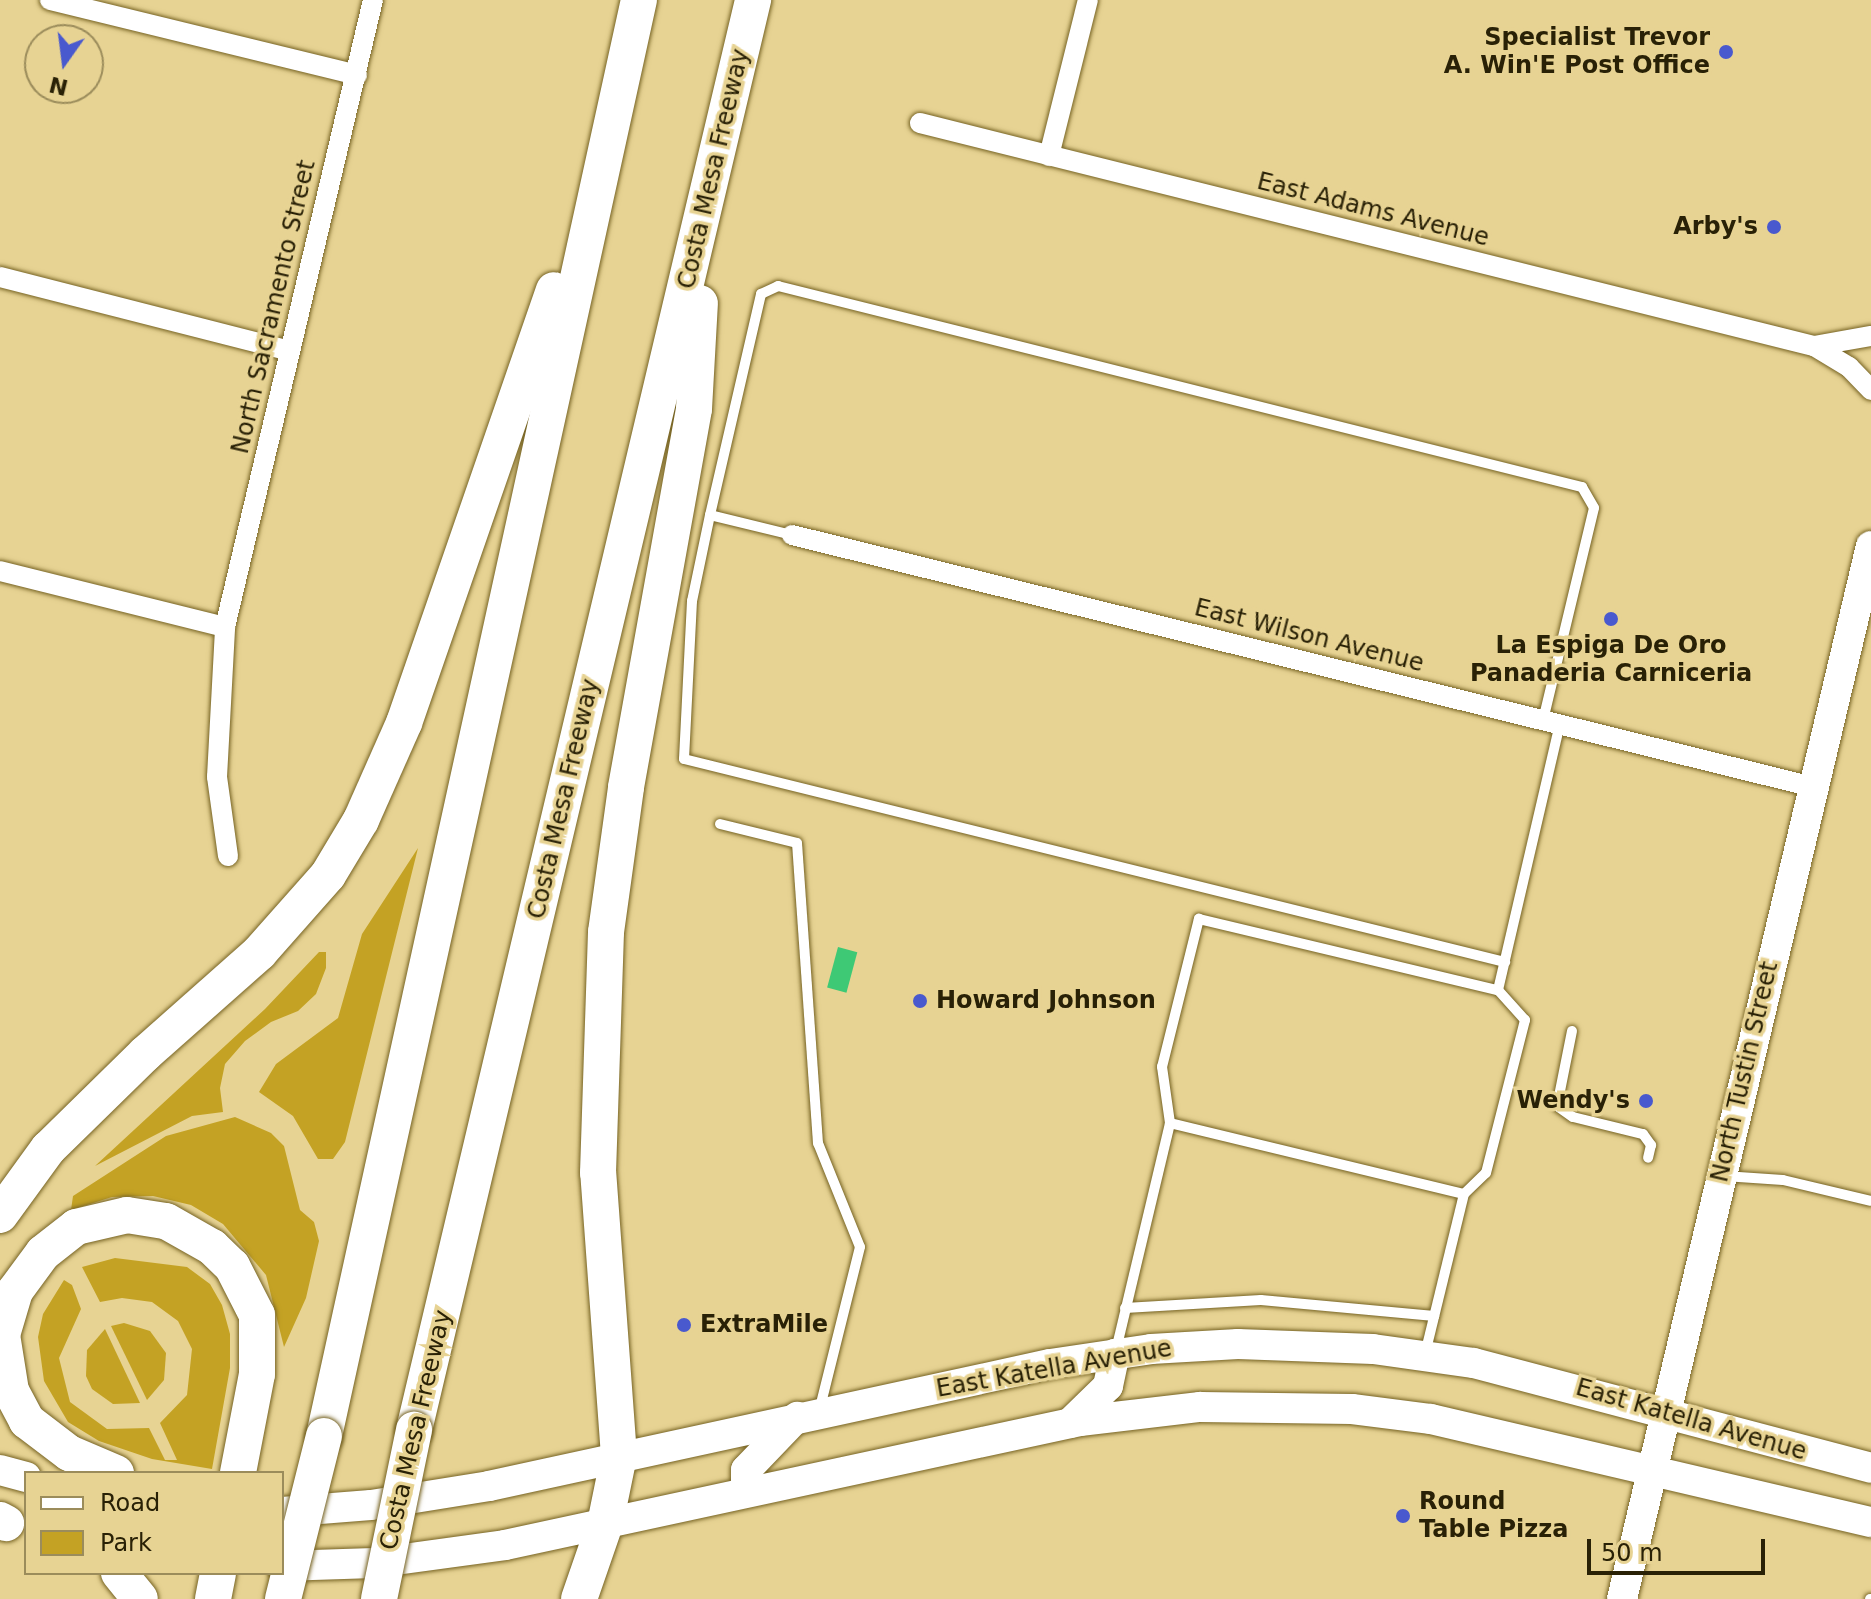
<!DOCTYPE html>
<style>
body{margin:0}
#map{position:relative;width:1871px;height:1599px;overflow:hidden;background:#e7d393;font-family:"DejaVu Sans",sans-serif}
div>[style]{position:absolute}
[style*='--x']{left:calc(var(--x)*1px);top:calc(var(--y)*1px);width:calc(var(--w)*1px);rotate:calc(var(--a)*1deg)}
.green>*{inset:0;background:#c4a224}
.water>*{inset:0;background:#3ec975;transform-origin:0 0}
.roads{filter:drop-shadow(0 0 2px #766323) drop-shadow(0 0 2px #766323)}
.lane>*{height:10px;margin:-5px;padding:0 5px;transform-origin:5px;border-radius:5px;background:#fff}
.street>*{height:20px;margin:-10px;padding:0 10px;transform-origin:10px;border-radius:10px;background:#fff}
.primary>*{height:30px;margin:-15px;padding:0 15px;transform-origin:15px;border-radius:15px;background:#fff}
.highway>*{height:36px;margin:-18px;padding:0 18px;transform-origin:18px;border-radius:18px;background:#fff}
.bridges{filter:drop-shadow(0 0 2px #766323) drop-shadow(0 0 2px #766323)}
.highway-bridge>*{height:36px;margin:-18px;padding:0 18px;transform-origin:18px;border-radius:18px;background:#fff}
.dots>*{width:22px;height:22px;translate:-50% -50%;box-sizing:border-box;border:4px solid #e7d393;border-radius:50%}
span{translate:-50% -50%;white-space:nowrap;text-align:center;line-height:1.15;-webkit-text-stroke:7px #e7d393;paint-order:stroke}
.poi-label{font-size:24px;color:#292106;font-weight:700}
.right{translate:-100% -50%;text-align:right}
.left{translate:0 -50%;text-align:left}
.street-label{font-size:24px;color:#292106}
.legend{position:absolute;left:24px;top:1471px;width:260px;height:104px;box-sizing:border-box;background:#e7d393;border:2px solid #9b8c5b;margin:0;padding:10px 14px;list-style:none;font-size:24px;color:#292106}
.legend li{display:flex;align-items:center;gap:16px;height:40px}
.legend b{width:40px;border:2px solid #9b8c5b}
.north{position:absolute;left:24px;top:24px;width:80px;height:80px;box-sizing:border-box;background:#e7d393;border:2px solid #9b8c5b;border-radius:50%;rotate:194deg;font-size:22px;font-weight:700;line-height:32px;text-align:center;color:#292106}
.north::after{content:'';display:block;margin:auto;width:28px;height:36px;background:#4959ce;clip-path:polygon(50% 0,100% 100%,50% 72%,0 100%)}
.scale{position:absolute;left:1587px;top:1539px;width:178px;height:36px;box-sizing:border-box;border:4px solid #292106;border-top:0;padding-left:10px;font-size:24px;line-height:28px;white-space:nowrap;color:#292106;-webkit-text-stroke:6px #e7d393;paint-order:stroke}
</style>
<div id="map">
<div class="green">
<i style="clip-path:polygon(418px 848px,345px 1142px,333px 1159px,318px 1159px,293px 1116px,259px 1092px,276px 1064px,338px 1018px,362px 934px)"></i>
<i style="clip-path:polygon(319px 952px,326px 952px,326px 968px,316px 994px,298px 1011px,271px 1022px,245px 1041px,225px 1064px,220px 1088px,223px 1112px,192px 1116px,95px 1166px,265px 1009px)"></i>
<i style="clip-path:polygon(235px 1117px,271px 1133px,284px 1146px,300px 1210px,314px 1222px,319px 1241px,306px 1298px,284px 1347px,266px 1275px,223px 1224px,191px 1205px,153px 1196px,112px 1197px,71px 1210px,73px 1196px,166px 1136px)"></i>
<i style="clip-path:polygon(115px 1258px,187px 1267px,210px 1284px,222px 1305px,230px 1334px,230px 1368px,212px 1469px,152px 1459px,99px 1441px,68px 1422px,44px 1381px,38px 1337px,43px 1314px,64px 1280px,72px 1285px,81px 1309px,59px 1358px,70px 1402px,107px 1429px,149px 1428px,165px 1460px,177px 1460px,160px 1423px,187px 1395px,192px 1349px,178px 1321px,152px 1302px,122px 1298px,100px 1302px,82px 1267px)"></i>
<i style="clip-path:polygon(124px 1323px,150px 1331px,166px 1353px,164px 1380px,147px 1400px,111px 1326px)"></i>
<i style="clip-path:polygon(105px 1329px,140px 1403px,113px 1404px,92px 1389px,86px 1376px,87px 1350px)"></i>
</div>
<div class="water">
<i style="left:838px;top:947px;width:20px;height:42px;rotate:15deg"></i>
</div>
<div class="roads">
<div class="lane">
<i style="--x:710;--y:515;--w:88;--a:101.8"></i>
<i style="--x:692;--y:601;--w:158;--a:92.9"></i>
<i style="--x:684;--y:759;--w:846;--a:13.89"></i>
<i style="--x:792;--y:535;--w:84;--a:-166.3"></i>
<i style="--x:710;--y:515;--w:227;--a:-77"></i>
<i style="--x:761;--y:294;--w:19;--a:-25"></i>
<i style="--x:778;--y:286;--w:829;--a:14.04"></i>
<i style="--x:1582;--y:487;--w:24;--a:60"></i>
<i style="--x:1594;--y:508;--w:219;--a:103.5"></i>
<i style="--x:720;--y:824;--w:79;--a:13.9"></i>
<i style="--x:797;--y:843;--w:301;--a:86"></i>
<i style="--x:818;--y:1143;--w:112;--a:68"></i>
<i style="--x:860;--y:1247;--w:169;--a:104"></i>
<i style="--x:1572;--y:1031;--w:76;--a:101.3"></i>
<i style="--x:1557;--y:1106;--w:19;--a:35"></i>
<i style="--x:1573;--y:1117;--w:72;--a:13.7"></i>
<i style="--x:1643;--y:1134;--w:14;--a:54"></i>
<i style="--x:1651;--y:1145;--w:13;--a:103"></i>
<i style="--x:1170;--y:1123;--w:57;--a:-98.1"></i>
<i style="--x:1162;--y:1067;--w:153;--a:-76"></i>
<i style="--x:1199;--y:919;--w:307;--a:13.4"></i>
<i style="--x:1724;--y:1176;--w:59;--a:3.9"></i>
<i style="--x:1783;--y:1180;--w:90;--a:13.4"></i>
<i style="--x:1464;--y:1194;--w:30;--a:-44"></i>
<i style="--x:1486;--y:1173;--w:158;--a:-75.7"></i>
<i style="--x:1525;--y:1020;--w:40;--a:-132"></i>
<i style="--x:1498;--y:990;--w:273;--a:-76.9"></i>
<i style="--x:1125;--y:1308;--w:136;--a:-3.4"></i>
<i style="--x:1261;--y:1300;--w:174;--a:5.3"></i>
<i style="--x:1116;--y:1350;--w:233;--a:-76.6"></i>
<i style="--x:1170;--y:1123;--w:302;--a:13.6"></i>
<i style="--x:1464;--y:1194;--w:165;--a:103.7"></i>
<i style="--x:1870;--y:1599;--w:1;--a:0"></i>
</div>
<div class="street">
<i style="--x:50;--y:0;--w:316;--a:13.7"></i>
<i style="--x:920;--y:123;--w:921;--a:14.01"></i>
<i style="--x:1814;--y:346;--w:41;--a:31"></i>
<i style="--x:1849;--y:367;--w:32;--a:46"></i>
<i style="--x:1049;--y:156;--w:161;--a:-76"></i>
<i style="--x:0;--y:277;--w:299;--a:14.3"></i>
<i style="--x:1814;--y:346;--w:58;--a:-10"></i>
<i style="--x:792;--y:535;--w:1052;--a:13.86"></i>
<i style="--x:0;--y:571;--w:232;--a:14"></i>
<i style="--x:228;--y:856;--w:80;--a:-97.9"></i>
<i style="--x:217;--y:777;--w:150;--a:-86.9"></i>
<i style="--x:225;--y:627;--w:644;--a:-76.72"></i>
</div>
<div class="primary">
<i style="--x:1070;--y:1423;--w:53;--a:-44.2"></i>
<i style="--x:1108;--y:1386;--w:33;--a:-78"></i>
<i style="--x:0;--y:1470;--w:27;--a:15"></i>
<i style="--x:746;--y:1492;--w:22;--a:-90"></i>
<i style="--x:746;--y:1470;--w:74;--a:-46.1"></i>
<i style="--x:282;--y:1512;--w:89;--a:-4.5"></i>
<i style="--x:371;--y:1505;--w:120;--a:-9.1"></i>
<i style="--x:489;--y:1486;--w:574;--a:-12.27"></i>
<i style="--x:1050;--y:1364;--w:102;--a:-8.4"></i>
<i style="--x:1151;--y:1349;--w:87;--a:-3.3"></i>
<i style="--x:1238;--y:1344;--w:135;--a:2.1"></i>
<i style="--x:1373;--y:1349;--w:102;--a:7.9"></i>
<i style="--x:1474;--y:1363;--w:411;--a:14.8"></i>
<i style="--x:282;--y:1566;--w:92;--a:-1.9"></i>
<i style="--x:374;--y:1563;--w:132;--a:-7.8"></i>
<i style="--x:505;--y:1545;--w:588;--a:-12.17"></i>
<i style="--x:1080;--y:1421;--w:121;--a:-6.7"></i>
<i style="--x:1200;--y:1407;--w:152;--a:0.8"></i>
<i style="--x:1352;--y:1409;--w:80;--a:7.2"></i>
<i style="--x:1431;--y:1419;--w:452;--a:13.2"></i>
<i style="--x:1622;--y:1599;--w:1082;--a:-76.7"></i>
</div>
<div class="highway">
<i style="--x:0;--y:1215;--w:82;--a:-54"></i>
<i style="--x:48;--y:1149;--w:137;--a:-44.4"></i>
<i style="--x:146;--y:1053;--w:151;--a:-41.5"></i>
<i style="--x:259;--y:953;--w:104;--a:-48.5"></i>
<i style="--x:328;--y:875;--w:64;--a:-59"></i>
<i style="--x:361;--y:820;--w:106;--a:-66.1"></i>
<i style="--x:404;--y:723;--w:458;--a:-70.9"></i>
<i style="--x:414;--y:1430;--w:1470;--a:-76.66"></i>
<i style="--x:324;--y:1436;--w:1470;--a:-77.63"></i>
<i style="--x:116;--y:1473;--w:51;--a:-156.9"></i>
<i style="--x:69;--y:1453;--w:53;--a:-142.7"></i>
<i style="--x:27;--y:1421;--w:34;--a:-118"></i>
<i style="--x:11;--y:1391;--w:57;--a:-99.1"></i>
<i style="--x:2;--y:1335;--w:46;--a:-73.5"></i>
<i style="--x:15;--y:1291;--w:47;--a:-53.6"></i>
<i style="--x:43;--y:1253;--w:42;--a:-38.2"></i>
<i style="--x:76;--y:1227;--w:52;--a:-13.2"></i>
<i style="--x:127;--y:1215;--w:39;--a:9"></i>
<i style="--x:166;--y:1221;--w:53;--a:29.5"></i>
<i style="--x:212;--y:1247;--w:28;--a:44"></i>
<i style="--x:232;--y:1266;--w:55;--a:63"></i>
<i style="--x:257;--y:1315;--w:59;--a:90"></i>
<i style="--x:257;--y:1374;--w:101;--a:100.9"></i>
<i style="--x:0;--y:1520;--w:7;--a:27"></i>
<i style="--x:119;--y:1573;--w:33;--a:51"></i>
<i style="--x:213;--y:1599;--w:26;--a:-79"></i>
<i style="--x:579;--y:1599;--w:79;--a:-70.9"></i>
<i style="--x:605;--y:1524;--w:69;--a:-78.4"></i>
<i style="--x:619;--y:1456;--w:284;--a:-94.2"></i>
<i style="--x:598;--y:1173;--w:241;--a:-88.1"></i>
<i style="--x:606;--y:932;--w:146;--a:-82.1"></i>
<i style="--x:626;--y:787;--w:384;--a:-79.8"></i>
<i style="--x:694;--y:409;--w:106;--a:-86.8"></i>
</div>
</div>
<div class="bridges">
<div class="highway-bridge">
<i style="--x:283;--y:1599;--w:168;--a:-75.9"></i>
<i style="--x:379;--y:1599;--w:173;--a:-78.3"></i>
</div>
</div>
<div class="dots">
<i style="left:1726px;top:52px;background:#4959ce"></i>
<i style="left:1774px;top:227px;background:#4959ce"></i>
<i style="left:1611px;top:619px;background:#4959ce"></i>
<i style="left:920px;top:1001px;background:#4959ce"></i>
<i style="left:1646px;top:1101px;background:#4959ce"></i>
<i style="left:684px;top:1325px;background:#4959ce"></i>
<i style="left:1403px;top:1516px;background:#4959ce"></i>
</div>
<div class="poi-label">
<span class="right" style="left:1710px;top:52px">Specialist Trevor<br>A. Win'E Post Office</span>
<span class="right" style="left:1758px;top:227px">Arby's</span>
<span style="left:1611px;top:660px">La Espiga De Oro<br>Panaderia Carniceria</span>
<span class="left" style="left:936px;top:1001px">Howard Johnson</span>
<span class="right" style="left:1630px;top:1101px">Wendy's</span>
<span class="left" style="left:700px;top:1325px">ExtraMile</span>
<span class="left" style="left:1419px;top:1516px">Round<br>Table Pizza</span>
</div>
<div class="street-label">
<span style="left:714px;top:169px;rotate:-77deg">Costa Mesa Freeway</span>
<span style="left:1373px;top:210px;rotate:14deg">East Adams Avenue</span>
<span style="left:274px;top:307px;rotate:-77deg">North Sacramento Street</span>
<span style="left:1309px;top:636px;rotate:14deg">East Wilson Avenue</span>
<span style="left:564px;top:799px;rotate:-77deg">Costa Mesa Freeway</span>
<span style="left:1745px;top:1072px;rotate:-77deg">North Tustin Street</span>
<span style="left:1054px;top:1369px;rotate:-10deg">East Katella Avenue</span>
<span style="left:1691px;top:1420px;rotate:16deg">East Katella Avenue</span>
<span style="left:416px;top:1430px;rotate:-77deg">Costa Mesa Freeway</span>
</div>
<ul class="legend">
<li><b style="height:10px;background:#fff"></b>Road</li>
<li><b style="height:22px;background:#c4a224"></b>Park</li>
</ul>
<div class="north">N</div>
<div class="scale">50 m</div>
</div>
